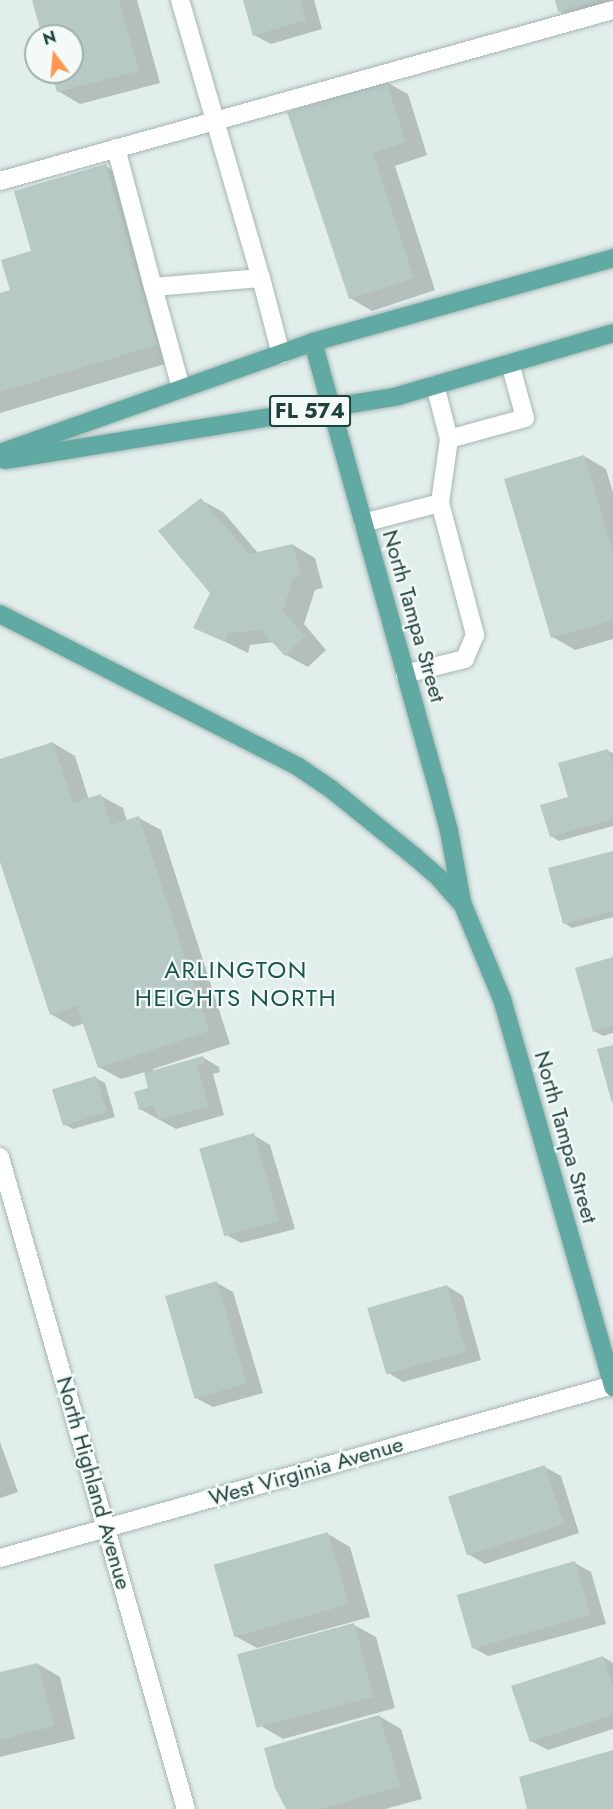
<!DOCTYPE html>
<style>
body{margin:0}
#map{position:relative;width:613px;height:1809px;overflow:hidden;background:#e2eeeb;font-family:Jost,sans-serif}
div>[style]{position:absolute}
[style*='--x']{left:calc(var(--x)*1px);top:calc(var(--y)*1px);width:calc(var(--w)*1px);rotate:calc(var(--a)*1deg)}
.shadow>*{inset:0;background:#0003}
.building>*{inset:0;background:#b7c9c4;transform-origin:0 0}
.roads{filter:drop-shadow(0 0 2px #a4b7b4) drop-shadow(0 0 2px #a4b7b4)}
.service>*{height:18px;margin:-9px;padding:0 9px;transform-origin:9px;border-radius:9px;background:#fff}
.minor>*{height:18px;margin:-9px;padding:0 9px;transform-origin:9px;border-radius:9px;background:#fff}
.primary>*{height:18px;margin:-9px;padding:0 9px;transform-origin:9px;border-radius:9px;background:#61a9a3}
span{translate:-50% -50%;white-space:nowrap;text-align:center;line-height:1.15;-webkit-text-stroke:4.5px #f3faf7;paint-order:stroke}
.shield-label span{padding:2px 4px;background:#f3faf7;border:2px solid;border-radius:4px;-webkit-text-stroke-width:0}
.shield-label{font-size:21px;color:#1f413e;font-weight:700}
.street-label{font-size:22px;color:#1f413e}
.neighbourhood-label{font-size:24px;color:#195652;letter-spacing:1.5px}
.north{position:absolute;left:24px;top:24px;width:60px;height:60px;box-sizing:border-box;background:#f3faf7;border:2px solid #9eb0ad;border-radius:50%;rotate:344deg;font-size:16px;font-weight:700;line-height:24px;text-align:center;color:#1f413e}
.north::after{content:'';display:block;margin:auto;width:21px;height:27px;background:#ff984f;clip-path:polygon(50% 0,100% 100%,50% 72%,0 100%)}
</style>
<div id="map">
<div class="shadow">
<i style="clip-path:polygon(34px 0,137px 0,160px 83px,80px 104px,58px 91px,53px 72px,72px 72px,72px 36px,43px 36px)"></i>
<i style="clip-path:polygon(245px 0,314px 0,322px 29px,271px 44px,254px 35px)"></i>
<i style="clip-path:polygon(556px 0,613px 0,613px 10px,576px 21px,559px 11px)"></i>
<i style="clip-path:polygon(386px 82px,408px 94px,427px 155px,395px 166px,435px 290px,372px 311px,350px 298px,289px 113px)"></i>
<i style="clip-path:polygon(105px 166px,131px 180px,182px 359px,0 413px,0 295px,12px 291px,33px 252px)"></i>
<i style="clip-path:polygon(584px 456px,606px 469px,613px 493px,613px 639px,575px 650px,553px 637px)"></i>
<i style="clip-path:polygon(201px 500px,223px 512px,258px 553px,293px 545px,315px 558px,323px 588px,315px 590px,304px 624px,326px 650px,308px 667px,286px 655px,275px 642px,250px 645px,248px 653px,195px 627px,212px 593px)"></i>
<i style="clip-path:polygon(53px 743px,75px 756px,89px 800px,101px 796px,123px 808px,127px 821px,139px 818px,161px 830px,230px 1044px,153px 1069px,154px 1072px,202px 1057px,219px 1067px,220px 1072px,213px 1074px,224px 1115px,176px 1129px,140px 1109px,150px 1089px,145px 1072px,121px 1079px,99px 1067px,85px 1023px,73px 1027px,51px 1014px,0 858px,0 761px)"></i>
<i style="clip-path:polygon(608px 751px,613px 753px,613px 826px,559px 841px,551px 836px,569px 798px)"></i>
<i style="clip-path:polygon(613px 852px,613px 917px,572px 928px,564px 923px)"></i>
<i style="clip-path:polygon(613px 959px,613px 1033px,603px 1036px,594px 1031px)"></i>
<i style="clip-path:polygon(96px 1078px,105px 1083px,115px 1117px,73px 1129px,64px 1124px)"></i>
<i style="clip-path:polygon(254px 1135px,270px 1145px,295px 1229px,241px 1243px,225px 1234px)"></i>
<i style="clip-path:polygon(217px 1283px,233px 1292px,263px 1393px,213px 1407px,196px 1398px)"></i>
<i style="clip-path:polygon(447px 1286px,463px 1296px,481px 1360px,403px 1382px,387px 1372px)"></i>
<i style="clip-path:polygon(0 1442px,18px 1492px,0 1498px)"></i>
<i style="clip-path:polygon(545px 1467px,561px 1476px,579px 1533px,485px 1564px,468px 1554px)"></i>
<i style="clip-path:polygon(328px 1534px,350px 1547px,370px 1617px,257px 1648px,235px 1636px)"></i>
<i style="clip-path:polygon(575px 1563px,591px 1572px,606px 1624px,488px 1656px,472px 1647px)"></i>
<i style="clip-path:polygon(354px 1625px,376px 1637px,395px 1708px,283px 1739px,261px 1726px)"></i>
<i style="clip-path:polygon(603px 1657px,613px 1663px,613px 1729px,548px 1750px,531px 1741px)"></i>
<i style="clip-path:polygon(38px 1664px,60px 1677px,75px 1739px,0 1757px,0 1674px)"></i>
<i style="clip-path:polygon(379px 1716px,401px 1729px,422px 1799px,385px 1809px,288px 1809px)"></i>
</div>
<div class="building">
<i style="clip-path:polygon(32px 0,119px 0,139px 71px,57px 92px,51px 72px,72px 72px,72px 36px,42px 36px)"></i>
<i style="clip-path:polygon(243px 0,300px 0,306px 20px,253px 36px)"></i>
<i style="clip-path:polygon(555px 0,597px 0,597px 1px,558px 12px)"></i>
<i style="clip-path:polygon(386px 80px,406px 142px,373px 153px,414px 278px,349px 299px,287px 112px)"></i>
<i style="clip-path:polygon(106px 164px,157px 345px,0 392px,0 293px,10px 290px,1px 260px,31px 251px,14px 191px)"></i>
<i style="clip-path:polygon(584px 455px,613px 552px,613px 620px,551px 638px,504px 479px)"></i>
<i style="clip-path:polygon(201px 498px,249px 554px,293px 544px,301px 576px,293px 578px,283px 611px,305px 636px,285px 656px,261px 630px,228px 633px,225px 642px,193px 628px,210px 593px,158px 531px)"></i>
<i style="clip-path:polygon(53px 742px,73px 803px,101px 794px,111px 825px,139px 816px,209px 1031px,98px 1068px,77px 1006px,50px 1015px,0 862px,0 759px)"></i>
<i style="clip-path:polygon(608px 749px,613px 765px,613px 819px,550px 837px,540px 805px,568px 797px,558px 763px)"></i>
<i style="clip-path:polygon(613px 851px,613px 911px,563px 924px,548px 868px)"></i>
<i style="clip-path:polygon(613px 957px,613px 1026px,593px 1032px,575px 968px)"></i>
<i style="clip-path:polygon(613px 1045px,613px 1102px,612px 1103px,597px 1049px)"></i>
<i style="clip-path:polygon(203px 1056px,205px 1063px,197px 1065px,209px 1106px,158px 1120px,154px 1105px,139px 1110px,134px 1092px,148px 1088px,144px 1073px)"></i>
<i style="left:96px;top:1076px;width:38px;height:46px;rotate:73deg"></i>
<i style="left:254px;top:1133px;width:91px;height:57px;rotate:74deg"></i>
<i style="left:217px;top:1281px;width:107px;height:54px;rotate:74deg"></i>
<i style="left:447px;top:1285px;width:69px;height:83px;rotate:74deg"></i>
<i style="left:545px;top:1465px;width:62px;height:102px;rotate:72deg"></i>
<i style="left:328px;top:1532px;width:75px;height:119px;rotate:74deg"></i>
<i style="left:575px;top:1561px;width:56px;height:123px;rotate:74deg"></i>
<i style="left:354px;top:1623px;width:76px;height:121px;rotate:75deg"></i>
<i style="clip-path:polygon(603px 1656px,613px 1686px,613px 1715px,530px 1742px,511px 1686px)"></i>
<i style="clip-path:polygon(38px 1663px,54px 1726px,0 1740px,0 1672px)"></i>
<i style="clip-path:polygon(379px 1715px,401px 1786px,321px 1809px,286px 1809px,275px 1788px,264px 1748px)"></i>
<i style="clip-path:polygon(613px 1750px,613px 1809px,527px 1809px,519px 1777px)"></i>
</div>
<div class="roads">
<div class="service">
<i style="--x:180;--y:0;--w:290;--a:73.8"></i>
<i style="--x:116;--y:148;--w:144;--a:75.1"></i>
<i style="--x:153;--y:287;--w:108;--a:-4.8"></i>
<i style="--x:261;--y:278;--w:79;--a:75.3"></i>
<i style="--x:0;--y:181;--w:636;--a:-15.59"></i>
<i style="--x:153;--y:287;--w:105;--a:74.5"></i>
<i style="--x:435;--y:385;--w:56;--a:75.5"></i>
<i style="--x:449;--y:439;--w:65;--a:98"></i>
<i style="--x:449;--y:439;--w:79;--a:-15.4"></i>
<i style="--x:525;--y:418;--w:57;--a:-105.3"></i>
<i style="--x:363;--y:523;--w:80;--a:-14.6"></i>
<i style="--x:440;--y:503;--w:137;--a:75.1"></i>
<i style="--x:475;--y:635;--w:26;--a:113"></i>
<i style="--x:465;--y:659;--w:62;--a:166"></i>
</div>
<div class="minor">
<i style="--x:0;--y:1157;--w:678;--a:74.08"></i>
<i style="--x:0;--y:1558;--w:637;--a:-15.76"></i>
</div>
<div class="primary">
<i style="--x:313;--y:342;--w:453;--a:74.4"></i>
<i style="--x:435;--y:778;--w:55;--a:75.2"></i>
<i style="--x:449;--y:831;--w:72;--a:79.6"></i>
<i style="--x:0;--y:453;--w:332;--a:-19.5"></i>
<i style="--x:313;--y:342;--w:312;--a:-15.6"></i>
<i style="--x:5;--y:460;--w:398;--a:-9.2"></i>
<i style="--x:398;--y:396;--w:224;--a:-16.3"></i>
<i style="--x:0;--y:614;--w:334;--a:27.1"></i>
<i style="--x:297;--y:766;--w:41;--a:34.1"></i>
<i style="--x:331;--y:789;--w:107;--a:38.9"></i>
<i style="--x:414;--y:856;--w:35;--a:41"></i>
<i style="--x:440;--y:879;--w:35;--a:49"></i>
<i style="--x:463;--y:905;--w:102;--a:67.5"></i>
<i style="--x:502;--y:999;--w:404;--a:74"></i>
</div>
</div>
<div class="shield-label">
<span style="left:310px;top:411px">FL 574</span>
</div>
<div class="street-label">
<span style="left:414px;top:616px;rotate:74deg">North Tampa Street</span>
<span style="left:566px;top:1137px;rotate:74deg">North Tampa Street</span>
<span style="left:306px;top:1471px;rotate:-16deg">West Virginia Avenue</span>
<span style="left:94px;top:1483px;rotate:74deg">North Highland Avenue</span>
</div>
<div class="neighbourhood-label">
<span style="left:236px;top:984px">ARLINGTON<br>HEIGHTS NORTH</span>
</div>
<div class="north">N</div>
</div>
